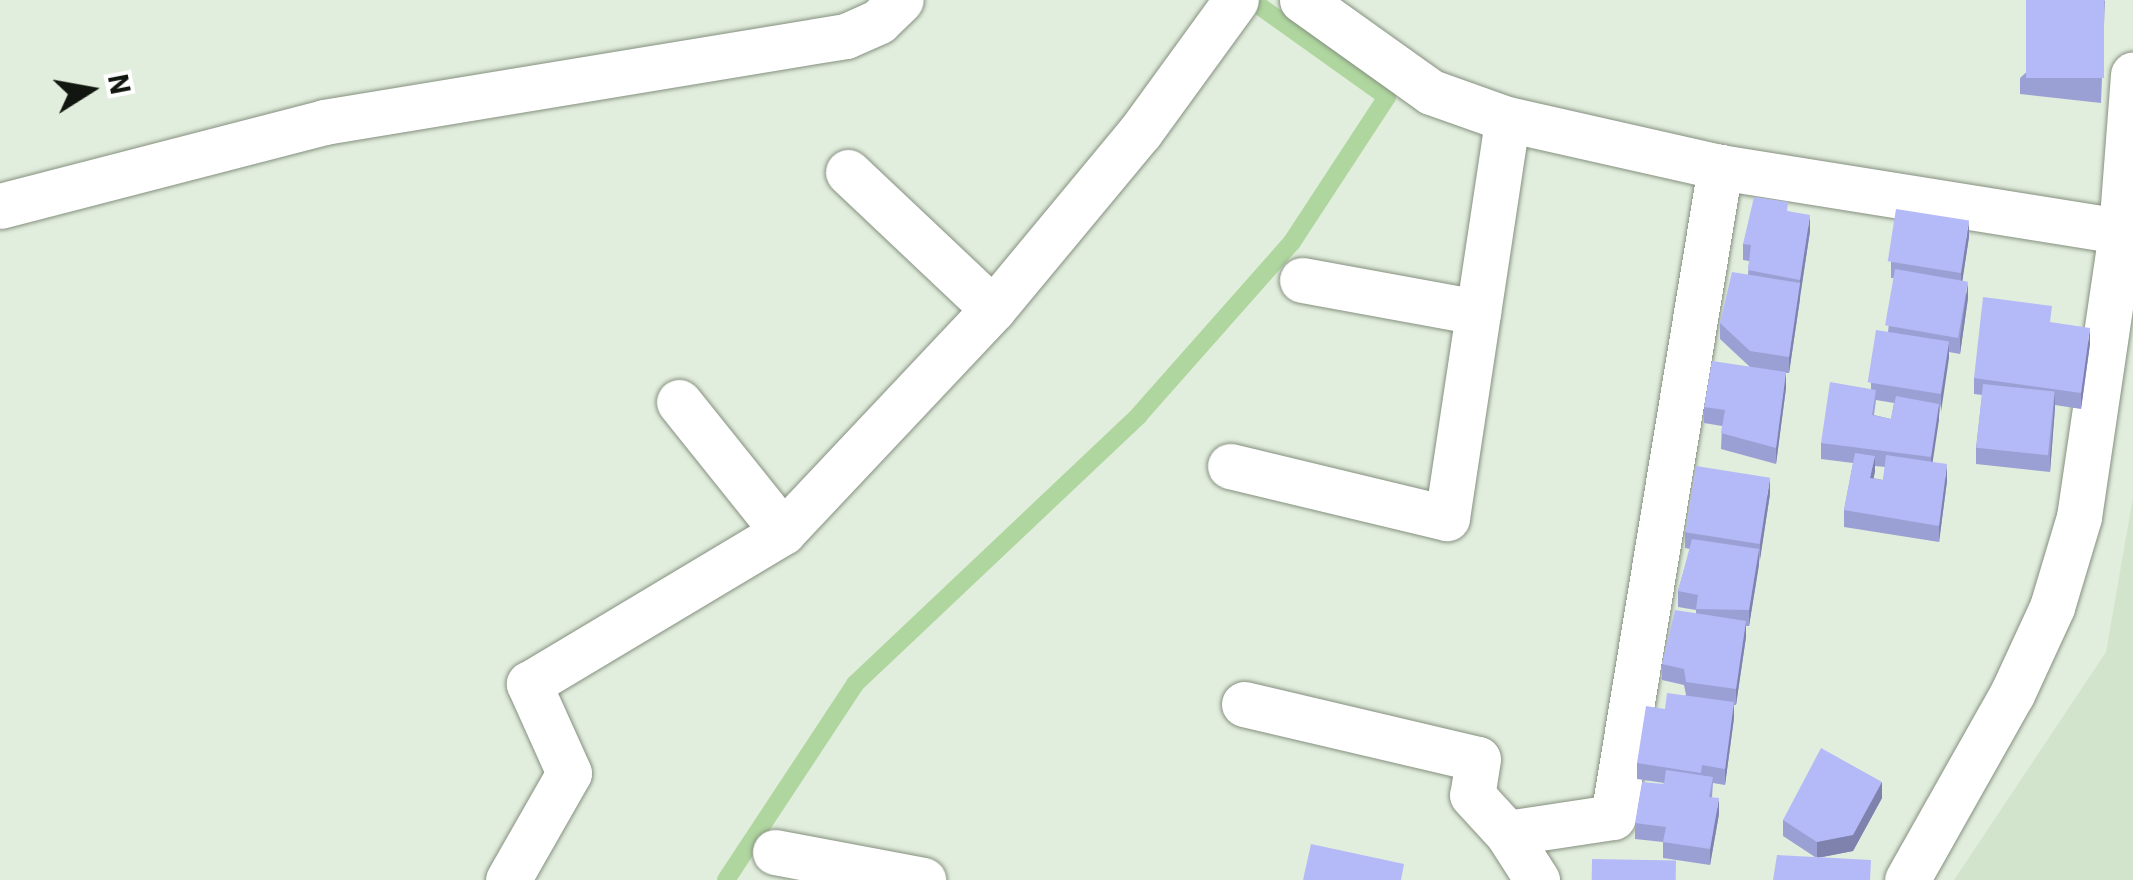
<!DOCTYPE html>
<style>
body{margin:0}
#map{position:relative;width:2133px;height:880px;overflow:hidden;background:#e2eedd;font-family:"IBM Plex Sans",sans-serif}
div>[style]{position:absolute}
[style*='--x']{left:calc(var(--x)*1px);top:calc(var(--y)*1px);width:calc(var(--w)*1px);rotate:calc(var(--a)*1deg)}
.built>*{inset:0;background:#d3e4cc}
.stream>*{height:18px;margin:-9px;padding:0 9px;transform-origin:9px;border-radius:9px;background:#afd69e}
.roads{filter:drop-shadow(0 0 2px #859080) drop-shadow(0 0 2px #859080)}
.minor>*{height:45px;margin:-22.5px;padding:0 22.5px;transform-origin:22.5px;border-radius:22.5px;background:#fff}
.wall>*{inset:0;background:#9ba0d4}
.shaded-wall>*{inset:0;background:#7e82ad}
.building>*{inset:0;background:#b4baf7;transform-origin:0 0}
span{translate:-50% -50%;white-space:nowrap;text-align:center;line-height:1.15;-webkit-text-stroke:9px #fff;paint-order:stroke}
.north{position:absolute;left:40px;top:40px;width:100px;height:100px;-webkit-text-stroke:8px #fff;paint-order:stroke;rotate:79deg;font-size:28px;font-weight:700;line-height:40px;text-align:center;color:#121610}
.north::after{content:'';display:block;margin:auto;width:35px;height:45px;background:#121610;clip-path:polygon(50% 0,100% 100%,50% 72%,0 100%)}
</style>
<div id="map">
<div class="built">
<i style="clip-path:polygon(2133px 497px,2133px 880px,1954px 880px,2106px 652px)"></i>
</div>
<div class="stream">
<i style="--x:726;--y:880;--w:235;--a:-56.6"></i>
<i style="--x:855;--y:684;--w:391;--a:-43.4"></i>
<i style="--x:1139;--y:415;--w:231;--a:-48.5"></i>
<i style="--x:1292;--y:242;--w:173;--a:-56.8"></i>
<i style="--x:1387;--y:97;--w:167;--a:-144.5"></i>
</div>
<div class="roads">
<div class="minor">
<i style="--x:1302;--y:0;--w:158;--a:35.5"></i>
<i style="--x:1431;--y:92;--w:81;--a:19.6"></i>
<i style="--x:1507;--y:119;--w:218;--a:12.7"></i>
<i style="--x:1720;--y:167;--w:406;--a:9.1"></i>
<i style="--x:848;--y:172;--w:199;--a:43.4"></i>
<i style="--x:0;--y:206;--w:335;--a:-14.5"></i>
<i style="--x:324;--y:122;--w:529;--a:-9.36"></i>
<i style="--x:846;--y:36;--w:36;--a:-24"></i>
<i style="--x:879;--y:21;--w:30;--a:-44"></i>
<i style="--x:1302;--y:280;--w:179;--a:10.3"></i>
<i style="--x:679;--y:402;--w:166;--a:51.3"></i>
<i style="--x:1230;--y:466;--w:223;--a:13.5"></i>
<i style="--x:1447;--y:518;--w:403;--a:-81.4"></i>
<i style="--x:1244;--y:704;--w:240;--a:13.2"></i>
<i style="--x:1478;--y:759;--w:36;--a:99"></i>
<i style="--x:1472;--y:795;--w:52;--a:47.4"></i>
<i style="--x:1507;--y:833;--w:107;--a:-8.6"></i>
<i style="--x:1613;--y:817;--w:659;--a:-80.65"></i>
<i style="--x:1507;--y:833;--w:56;--a:57.4"></i>
<i style="--x:775;--y:852;--w:151;--a:10.7"></i>
<i style="--x:508;--y:880;--w:123;--a:-60.3"></i>
<i style="--x:569;--y:773;--w:98;--a:-114.2"></i>
<i style="--x:529;--y:684;--w:296;--a:-30.9"></i>
<i style="--x:783;--y:532;--w:306;--a:-46.7"></i>
<i style="--x:993;--y:309;--w:230;--a:-50.3"></i>
<i style="--x:1140;--y:132;--w:163;--a:-54"></i>
<i style="--x:1907;--y:880;--w:214;--a:-60.6"></i>
<i style="--x:2012;--y:694;--w:96;--a:-65.3"></i>
<i style="--x:2052;--y:607;--w:94;--a:-73.3"></i>
<i style="--x:2079;--y:517;--w:289;--a:-81.6"></i>
<i style="--x:2121;--y:231;--w:157;--a:-85.6"></i>
</div>
</div>
<div class="wall">
<i style="clip-path:polygon(2105px 0,2101px 103px,2020px 94px,2020px 78px)"></i>
<i style="clip-path:polygon(1788px 211px,1810px 231px,1789px 373px,1786px 373px,1786px 388px,1776px 464px,1721px 449px,1722px 426px,1704px 423px,1704px 407px,1750px 367px,1720px 339px,1720px 323px,1748px 275px,1749px 261px,1743px 260px,1743px 244px)"></i>
<i style="clip-path:polygon(evenodd,1969px 237px,1962px 281px,1968px 298px,1960px 354px,1949px 352px,1932px 462px,1947px 481px,1939px 542px,1844px 527px,1844px 510px,1853px 463px,1821px 459px,1821px 443px,1871px 389px,1871px 383px,1888px 332px,1894px 278px,1891px 278px,1891px 262px,1969px 237px,1876px 400px,1894px 403px,1891px 419px,1874px 415px,1876px 400px,1969px 237px,1875px 466px,1885px 467px,1883px 480px,1873px 478px,1875px 466px)"></i>
<i style="clip-path:polygon(2052px 323px,2090px 344px,2081px 409px,2055px 405px,2050px 472px,1976px 464px,1976px 448px,1982px 395px,1974px 394px,1974px 378px)"></i>
<i style="clip-path:polygon(1770px 494px,1749px 626px,1746px 626px,1746px 637px,1736px 705px,1734px 705px,1734px 718px,1725px 785px,1713px 783px,1712px 797px,1719px 814px,1710px 865px,1663px 858px,1663px 842px,1635px 839px,1635px 823px,1664px 783px,1637px 779px,1637px 763px,1665px 709px,1686px 695px,1684px 685px,1662px 680px,1662px 664px,1696px 614px,1696px 610px,1678px 607px,1678px 591px,1690px 549px,1685px 548px,1685px 532px)"></i>
<i style="clip-path:polygon(1882px 798px,1853px 851px,1822px 857px,1815px 857px,1783px 836px,1783px 820px)"></i>
</div>
<div class="shaded-wall">
<i style="clip-path:polygon(1810px 215px,1810px 231px,1800px 296px,1800px 280px)"></i>
<i style="clip-path:polygon(1969px 221px,1969px 237px,1961px 290px,1961px 274px)"></i>
<i style="clip-path:polygon(1968px 282px,1968px 298px,1960px 354px,1960px 338px)"></i>
<i style="clip-path:polygon(1800px 283px,1800px 299px,1789px 373px,1789px 357px)"></i>
<i style="clip-path:polygon(2090px 328px,2090px 344px,2081px 409px,2081px 393px)"></i>
<i style="clip-path:polygon(1949px 342px,1949px 358px,1941px 412px,1941px 395px)"></i>
<i style="clip-path:polygon(1786px 372px,1786px 388px,1776px 464px,1776px 448px)"></i>
<i style="clip-path:polygon(2055px 392px,2055px 408px,2050px 472px,2050px 456px)"></i>
<i style="clip-path:polygon(1939px 404px,1939px 420px,1931px 473px,1931px 457px)"></i>
<i style="clip-path:polygon(1875px 456px,1875px 472px,1870px 494px,1870px 478px)"></i>
<i style="clip-path:polygon(1947px 464px,1947px 481px,1939px 542px,1939px 526px)"></i>
<i style="clip-path:polygon(1770px 478px,1770px 494px,1760px 560px,1760px 544px)"></i>
<i style="clip-path:polygon(1759px 549px,1759px 565px,1749px 626px,1749px 610px)"></i>
<i style="clip-path:polygon(1746px 621px,1746px 637px,1736px 705px,1736px 689px)"></i>
<i style="clip-path:polygon(1734px 702px,1734px 718px,1725px 785px,1725px 769px)"></i>
<i style="clip-path:polygon(1882px 782px,1882px 798px,1853px 851px,1817px 858px,1817px 842px)"></i>
<i style="clip-path:polygon(1719px 798px,1719px 814px,1710px 865px,1710px 849px)"></i>
</div>
<div class="building">
<i style="left:2026px;top:0;width:78px;height:78px"></i>
<i style="clip-path:polygon(1754px 197px,1788px 202px,1787px 211px,1810px 215px,1800px 280px,1748px 270px,1751px 245px,1743px 244px)"></i>
<i style="left:1896px;top:209px;width:74px;height:53px;rotate:9deg"></i>
<i style="left:1895px;top:269px;width:74px;height:57px;rotate:10deg"></i>
<i style="clip-path:polygon(1732px 272px,1800px 283px,1789px 357px,1750px 351px,1720px 323px)"></i>
<i style="clip-path:polygon(1983px 297px,2052px 306px,2050px 322px,2090px 328px,2081px 393px,1974px 378px)"></i>
<i style="left:1876px;top:330px;width:74px;height:53px;rotate:9deg"></i>
<i style="clip-path:polygon(1712px 361px,1786px 372px,1776px 448px,1721px 433px,1725px 410px,1704px 407px)"></i>
<i style="clip-path:polygon(1830px 382px,1876px 390px,1872px 415px,1891px 419px,1896px 396px,1939px 404px,1931px 457px,1821px 443px)"></i>
<i style="left:1983px;top:384px;width:72px;height:64px;rotate:6deg"></i>
<i style="clip-path:polygon(1855px 453px,1875px 456px,1870px 478px,1883px 480px,1886px 455px,1947px 464px,1939px 526px,1844px 510px)"></i>
<i style="left:1696px;top:466px;width:75px;height:67px;rotate:9deg"></i>
<i style="clip-path:polygon(1692px 539px,1759px 549px,1749px 610px,1696px 609px,1698px 595px,1678px 591px)"></i>
<i style="clip-path:polygon(1675px 610px,1746px 621px,1736px 689px,1686px 682px,1684px 669px,1662px 664px)"></i>
<i style="clip-path:polygon(1667px 693px,1734px 702px,1725px 769px,1702px 765px,1701px 773px,1637px 763px,1646px 706px,1665px 709px)"></i>
<i style="clip-path:polygon(1821px 748px,1882px 782px,1853px 835px,1817px 842px,1783px 820px)"></i>
<i style="clip-path:polygon(1666px 770px,1713px 777px,1709px 797px,1719px 798px,1710px 849px,1663px 842px,1666px 827px,1635px 823px,1642px 782px,1664px 784px)"></i>
<i style="clip-path:polygon(1311px 844px,1404px 864px,1401px 880px,1303px 880px)"></i>
<i style="clip-path:polygon(1777px 855px,1871px 860px,1870px 880px,1773px 880px)"></i>
<i style="left:1592px;top:859px;width:84px;height:21px;rotate:1deg"></i>
</div>
<div class="north">N</div>
</div>
